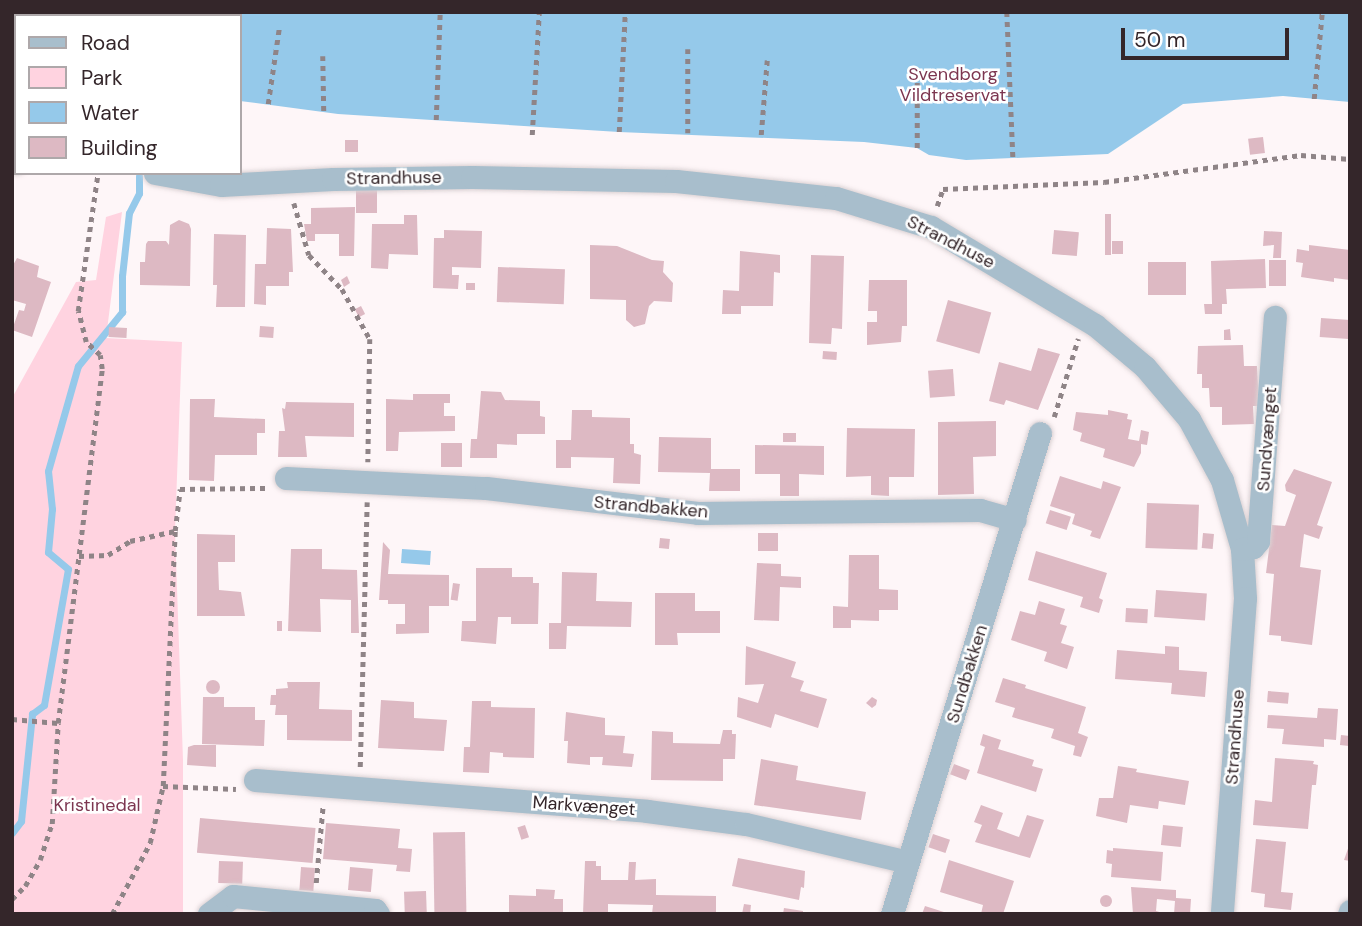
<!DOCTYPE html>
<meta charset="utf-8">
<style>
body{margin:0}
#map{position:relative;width:1362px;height:926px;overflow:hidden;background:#fef6f8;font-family:"DM Sans",sans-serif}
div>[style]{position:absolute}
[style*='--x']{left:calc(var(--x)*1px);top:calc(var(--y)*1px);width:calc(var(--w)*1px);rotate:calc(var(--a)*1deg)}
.green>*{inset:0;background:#ffd3e0}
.water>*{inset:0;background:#95c9ea;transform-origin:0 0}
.stream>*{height:7px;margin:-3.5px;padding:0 3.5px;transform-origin:3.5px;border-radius:3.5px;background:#95c9ea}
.building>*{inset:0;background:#ddb9c3;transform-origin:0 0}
.round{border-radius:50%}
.path>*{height:4.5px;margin-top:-2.25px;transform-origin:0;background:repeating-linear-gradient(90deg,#8f8487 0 5px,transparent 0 10px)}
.roads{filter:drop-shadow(0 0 2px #dad1d3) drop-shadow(0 0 2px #dad1d3)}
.street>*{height:23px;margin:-11.5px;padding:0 11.5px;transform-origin:11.5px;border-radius:11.5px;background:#a8becc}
span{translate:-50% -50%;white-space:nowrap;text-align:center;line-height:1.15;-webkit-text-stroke:5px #fff;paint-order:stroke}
.park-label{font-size:18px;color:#7c3650}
.street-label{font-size:18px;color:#34262a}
.frame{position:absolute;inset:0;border:14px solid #34262a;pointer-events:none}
.legend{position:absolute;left:14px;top:14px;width:228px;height:161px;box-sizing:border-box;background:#fff;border:2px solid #aea8aa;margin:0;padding:9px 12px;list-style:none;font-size:21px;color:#34262a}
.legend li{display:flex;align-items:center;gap:14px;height:35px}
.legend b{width:35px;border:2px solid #aea8aa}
.scale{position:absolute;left:1121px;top:28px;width:168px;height:32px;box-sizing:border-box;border:4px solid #34262a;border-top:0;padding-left:9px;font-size:21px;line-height:24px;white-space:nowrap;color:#34262a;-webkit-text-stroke:5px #fff;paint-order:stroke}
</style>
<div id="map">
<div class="green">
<i style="clip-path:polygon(122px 212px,106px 338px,182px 342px,175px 531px,183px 760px,183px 914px,12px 914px,12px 398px,76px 282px,96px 280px,106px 217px)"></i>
</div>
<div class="water">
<i style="clip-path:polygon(12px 12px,1350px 12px,1350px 102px,1283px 96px,1183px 104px,1108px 154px,966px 160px,929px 155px,917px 148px,864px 142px,619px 132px,338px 114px,240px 101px,240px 16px,16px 16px,16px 92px,12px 92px)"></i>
<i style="left:402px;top:549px;width:29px;height:14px;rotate:4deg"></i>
</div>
<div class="stream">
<i style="--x:12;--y:833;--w:15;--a:-53"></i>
<i style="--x:21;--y:821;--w:108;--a:-84.1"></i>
<i style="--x:32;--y:714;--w:15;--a:-37"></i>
<i style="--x:44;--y:705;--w:138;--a:-80"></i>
<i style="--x:68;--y:569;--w:26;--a:-140"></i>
<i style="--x:48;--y:552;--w:43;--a:-84.7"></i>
<i style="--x:52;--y:509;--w:38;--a:-96"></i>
<i style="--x:48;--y:471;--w:109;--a:-74.1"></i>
<i style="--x:78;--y:366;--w:70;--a:-50.8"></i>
<i style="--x:122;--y:312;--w:36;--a:-90"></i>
<i style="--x:122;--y:276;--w:63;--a:-83.7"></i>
<i style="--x:129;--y:213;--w:22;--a:-63"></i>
<i style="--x:139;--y:193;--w:17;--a:-90"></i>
</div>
<div class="building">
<i style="left:1263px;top:137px;width:16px;height:15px;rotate:83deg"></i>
<i style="left:345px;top:140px;width:13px;height:12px"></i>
<i style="left:356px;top:188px;width:21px;height:25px"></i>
<i style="clip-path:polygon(355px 207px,354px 256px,339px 256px,339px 234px,315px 234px,315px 241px,307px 241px,304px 224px,311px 224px,311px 208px)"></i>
<i style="left:1105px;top:214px;width:6px;height:41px"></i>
<i style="clip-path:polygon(404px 215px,417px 215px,418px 255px,389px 254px,388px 269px,371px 268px,372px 224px,404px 224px)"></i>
<i style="clip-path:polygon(179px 220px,189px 224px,191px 229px,190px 286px,140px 285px,140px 262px,145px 262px,146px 244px,148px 241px,166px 241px,169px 245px,170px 225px)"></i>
<i style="clip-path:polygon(267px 228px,291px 229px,293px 272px,289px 272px,289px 286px,266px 286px,266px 305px,254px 304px,255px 264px,266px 264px)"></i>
<i style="clip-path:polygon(444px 230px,482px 231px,481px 268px,452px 267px,452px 275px,459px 275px,458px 289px,433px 288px,434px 238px,444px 238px)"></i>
<i style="left:1054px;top:230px;width:25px;height:24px;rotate:5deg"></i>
<i style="clip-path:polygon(1264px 231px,1282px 232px,1281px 258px,1273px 258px,1274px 245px,1263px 246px)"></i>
<i style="clip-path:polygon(214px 234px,246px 235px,245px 307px,216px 307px,217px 285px,213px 285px)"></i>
<i style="left:1112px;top:241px;width:11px;height:13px"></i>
<i style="clip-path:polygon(590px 245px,617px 246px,652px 260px,664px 261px,663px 272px,673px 283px,672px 302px,654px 301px,649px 306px,645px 324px,634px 327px,626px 320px,626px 300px,590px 299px)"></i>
<i style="clip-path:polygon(1309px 245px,1350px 250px,1350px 280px,1334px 278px,1334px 282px,1301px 277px,1303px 263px,1296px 262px,1297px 249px,1309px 251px)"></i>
<i style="clip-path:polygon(740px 251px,780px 255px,780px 273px,774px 272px,773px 306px,741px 306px,741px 314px,722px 314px,723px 290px,739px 291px)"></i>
<i style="clip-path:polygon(811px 255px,844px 256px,842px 329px,832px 328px,831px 344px,809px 343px)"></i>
<i style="clip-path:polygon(17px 258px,39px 266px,37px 277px,51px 282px,32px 337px,12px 330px,19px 310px,24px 311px,26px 304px,12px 300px,12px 267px)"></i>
<i style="clip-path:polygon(1265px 259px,1266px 288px,1226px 289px,1227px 304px,1222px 304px,1222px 314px,1205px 314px,1204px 304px,1212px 304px,1211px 261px)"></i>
<i style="left:1269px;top:260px;width:17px;height:26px"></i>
<i style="left:1148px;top:262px;width:38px;height:33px"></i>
<i style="left:498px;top:267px;width:67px;height:35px;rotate:2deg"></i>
<i style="clip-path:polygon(347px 276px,350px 283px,344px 287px,341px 280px)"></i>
<i style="clip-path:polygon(869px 280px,907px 280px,907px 326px,902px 326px,901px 342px,867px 345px,867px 322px,877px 322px,877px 311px,868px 311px)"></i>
<i style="left:466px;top:283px;width:9px;height:7px"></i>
<i style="left:948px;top:300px;width:45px;height:43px;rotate:16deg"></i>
<i style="left:361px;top:306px;width:9px;height:7px;rotate:63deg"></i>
<i style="left:1321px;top:318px;width:29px;height:19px;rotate:4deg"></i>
<i style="left:260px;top:326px;width:14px;height:11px;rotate:4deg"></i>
<i style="left:109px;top:327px;width:18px;height:10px;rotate:3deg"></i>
<i style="clip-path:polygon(1230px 329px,1231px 340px,1224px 340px,1224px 330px)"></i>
<i style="clip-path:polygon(1243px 345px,1244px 366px,1257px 366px,1259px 406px,1253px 406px,1254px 424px,1222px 425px,1222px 407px,1210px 407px,1209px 388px,1202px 388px,1202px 374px,1197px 374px,1198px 346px)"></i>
<i style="clip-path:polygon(1038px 348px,1060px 354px,1038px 410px,1006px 400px,1004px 405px,989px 401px,999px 362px,1031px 371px)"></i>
<i style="left:823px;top:351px;width:14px;height:8px;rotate:4deg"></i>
<i style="left:953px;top:369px;width:27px;height:25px;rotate:86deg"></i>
<i style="clip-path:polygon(481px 391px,501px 392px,505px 400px,540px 401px,540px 416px,545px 417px,545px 434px,517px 434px,517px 445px,497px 444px,497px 458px,470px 458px,471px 439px,477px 439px)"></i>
<i style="clip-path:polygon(413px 394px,450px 394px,450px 403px,444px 403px,444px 416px,455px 416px,455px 431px,399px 432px,398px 451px,386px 451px,386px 399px,413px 400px)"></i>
<i style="clip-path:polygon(190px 399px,215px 399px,214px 417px,265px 419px,265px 433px,257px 433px,257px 455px,215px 455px,214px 481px,189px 480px)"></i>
<i style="clip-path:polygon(286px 402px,354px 403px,354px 437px,305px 436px,307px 457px,278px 457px,279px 431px,285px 431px,282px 408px,285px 409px)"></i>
<i style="clip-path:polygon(572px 410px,592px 410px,592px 417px,630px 418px,630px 444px,634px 444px,634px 453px,641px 455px,640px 484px,613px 483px,614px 458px,571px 457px,571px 468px,556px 468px,556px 440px,571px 440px)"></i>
<i style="clip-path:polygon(1108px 410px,1128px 414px,1127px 419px,1132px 420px,1128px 439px,1139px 441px,1141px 430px,1149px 432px,1147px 445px,1141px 444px,1141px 453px,1134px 467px,1103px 457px,1105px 449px,1080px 441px,1082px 433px,1073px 430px,1076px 412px,1108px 415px)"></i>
<i style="clip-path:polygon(996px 421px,996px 456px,973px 457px,974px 494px,938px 495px,938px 422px)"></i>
<i style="clip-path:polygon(847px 428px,915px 429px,914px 477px,889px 477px,889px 496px,871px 495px,871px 476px,846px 477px)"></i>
<i style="left:783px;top:433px;width:13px;height:9px"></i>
<i style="clip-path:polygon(659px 437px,711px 438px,711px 469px,740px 469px,740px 491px,709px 491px,710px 473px,658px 472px)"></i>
<i style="left:441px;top:443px;width:21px;height:24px"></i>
<i style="clip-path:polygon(755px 445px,824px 446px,824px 475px,799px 474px,799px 496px,780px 496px,780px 474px,755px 474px)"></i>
<i style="clip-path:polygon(1294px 469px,1332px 482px,1317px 525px,1323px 527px,1319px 539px,1304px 534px,1300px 567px,1321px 570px,1312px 645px,1281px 641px,1281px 636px,1269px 635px,1274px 574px,1266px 573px,1272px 525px,1285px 526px,1296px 495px,1286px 491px,1285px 485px)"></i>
<i style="clip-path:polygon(1060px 476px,1101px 489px,1103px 481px,1121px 487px,1100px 539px,1090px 536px,1092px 531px,1072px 524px,1075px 514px,1050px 506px)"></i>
<i style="left:1147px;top:503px;width:52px;height:45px;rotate:2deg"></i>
<i style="left:1050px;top:510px;width:22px;height:14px;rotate:18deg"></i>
<i style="left:758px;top:533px;width:20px;height:18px"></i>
<i style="left:1203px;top:533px;width:11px;height:15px;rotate:5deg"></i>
<i style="clip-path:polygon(197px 534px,235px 535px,235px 562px,218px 562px,219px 590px,241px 592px,245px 616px,197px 616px)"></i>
<i style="left:660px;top:538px;width:10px;height:10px;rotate:6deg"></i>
<i style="clip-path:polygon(383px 542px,390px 550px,388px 574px,449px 575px,449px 606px,429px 606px,429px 633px,396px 634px,396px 624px,405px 624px,405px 604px,388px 604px,388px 600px,379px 600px)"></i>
<i style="clip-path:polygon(291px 549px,322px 549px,322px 569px,357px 570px,359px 633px,351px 633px,351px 600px,320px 599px,321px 632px,288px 631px)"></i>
<i style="clip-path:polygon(1036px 551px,1107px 573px,1099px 598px,1103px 600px,1099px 613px,1080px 607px,1083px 597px,1028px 580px)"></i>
<i style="clip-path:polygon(849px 555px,879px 555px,879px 589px,898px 590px,898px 610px,879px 610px,879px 621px,851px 620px,851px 628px,833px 628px,833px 606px,848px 607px)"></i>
<i style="clip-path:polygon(757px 563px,781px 564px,781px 576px,801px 577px,801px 588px,780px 587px,779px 621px,754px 620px)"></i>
<i style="clip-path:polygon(476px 568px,512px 568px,512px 577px,533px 577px,533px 583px,539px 583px,538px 624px,511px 624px,511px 617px,498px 617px,496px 644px,461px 641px,462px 621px,476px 621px)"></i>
<i style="clip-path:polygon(562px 572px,597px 573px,596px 601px,632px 602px,631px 627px,567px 626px,566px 649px,549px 649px,549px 623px,561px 623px)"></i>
<i style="left:453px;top:583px;width:7px;height:17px;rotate:8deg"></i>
<i style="left:1156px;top:590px;width:51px;height:27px;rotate:4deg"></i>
<i style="clip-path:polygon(655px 593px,695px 593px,695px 611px,720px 611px,720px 633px,677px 633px,678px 645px,655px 645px)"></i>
<i style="clip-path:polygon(1039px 601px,1065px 609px,1060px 624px,1067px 626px,1061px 643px,1074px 647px,1067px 669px,1044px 661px,1047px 652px,1011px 640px,1020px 611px,1035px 615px)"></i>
<i style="left:1126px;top:608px;width:22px;height:14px;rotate:3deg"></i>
<i style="left:277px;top:621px;width:5px;height:10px"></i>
<i style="clip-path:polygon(746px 646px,796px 662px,791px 677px,804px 681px,800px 691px,827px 699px,818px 728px,775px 714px,771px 728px,737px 717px,738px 697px,758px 703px,764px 684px,745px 685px)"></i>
<i style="clip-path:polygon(1165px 646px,1179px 647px,1179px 670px,1207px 672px,1205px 697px,1171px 694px,1172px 683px,1115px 679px,1117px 650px,1165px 654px)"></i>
<i style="clip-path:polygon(1003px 678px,1026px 685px,1025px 688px,1086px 707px,1078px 733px,1088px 737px,1081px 757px,1073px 755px,1075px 746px,1051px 738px,1054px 729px,1012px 717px,1015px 708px,995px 702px)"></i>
<i class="round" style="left:206px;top:680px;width:14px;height:14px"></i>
<i style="clip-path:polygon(287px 682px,320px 682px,319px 709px,352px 710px,352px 741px,287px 740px,287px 715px,275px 715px,276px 705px,270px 705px,271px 695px,276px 695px,276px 689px,288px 688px)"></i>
<i style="left:1268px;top:691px;width:21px;height:11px;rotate:5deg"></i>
<i style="clip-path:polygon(203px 697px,224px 697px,224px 707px,255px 707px,255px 720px,265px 720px,264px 746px,202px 744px)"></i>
<i style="clip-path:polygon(872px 697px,877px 700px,876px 705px,872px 708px,866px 703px)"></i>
<i style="clip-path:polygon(381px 700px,414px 702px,414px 718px,447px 720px,444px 751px,378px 748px)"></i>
<i style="clip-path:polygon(472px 701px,491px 701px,491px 707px,535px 708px,534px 758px,503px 757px,503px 753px,490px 752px,489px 773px,463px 772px,464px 747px,470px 747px)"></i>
<i style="clip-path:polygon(1318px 708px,1338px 709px,1336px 740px,1324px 739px,1324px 747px,1282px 744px,1284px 729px,1267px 728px,1268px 715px,1317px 718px)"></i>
<i style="clip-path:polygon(566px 712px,605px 718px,605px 735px,625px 736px,623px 753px,634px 754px,632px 767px,602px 765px,603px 757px,590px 757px,590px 765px,567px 763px,568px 741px,564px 741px)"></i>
<i style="clip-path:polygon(723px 730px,732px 730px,732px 734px,736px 734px,735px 759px,723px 759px,723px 781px,651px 780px,652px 731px,673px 732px,673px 743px,720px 744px)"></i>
<i style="clip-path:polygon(983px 734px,1001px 740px,998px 749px,1034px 760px,1032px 766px,1043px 769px,1036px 792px,977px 773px,985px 747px,980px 745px)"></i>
<i style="left:1341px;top:735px;width:9px;height:10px;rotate:6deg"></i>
<i style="clip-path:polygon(194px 745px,216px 745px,216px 767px,187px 765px,188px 747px)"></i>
<i style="clip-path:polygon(1275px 758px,1314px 761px,1313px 764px,1318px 765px,1316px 785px,1312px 785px,1308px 829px,1253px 825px,1255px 800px,1272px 802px)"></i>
<i style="clip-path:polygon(761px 759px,798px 766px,796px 780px,866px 792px,861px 820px,754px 805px)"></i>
<i style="left:954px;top:764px;width:17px;height:11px;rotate:21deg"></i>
<i style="clip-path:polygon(1118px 766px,1137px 769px,1136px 772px,1189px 781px,1185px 805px,1159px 801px,1158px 809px,1130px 805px,1127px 823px,1096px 816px,1099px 798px,1113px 798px)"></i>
<i style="clip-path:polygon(981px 805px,1003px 813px,997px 829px,1019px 837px,1027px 815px,1044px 820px,1030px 858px,975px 842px,982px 825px,974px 822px)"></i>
<i style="left:200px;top:818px;width:116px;height:35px;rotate:5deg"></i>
<i style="clip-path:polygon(326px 823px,400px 829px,398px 848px,412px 849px,410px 872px,396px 871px,397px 865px,323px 859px)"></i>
<i style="left:525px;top:825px;width:13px;height:8px;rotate:72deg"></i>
<i style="left:1163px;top:825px;width:20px;height:20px;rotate:6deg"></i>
<i style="left:465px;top:832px;width:82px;height:32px;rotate:89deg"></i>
<i style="left:933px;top:834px;width:18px;height:14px;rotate:19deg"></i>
<i style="clip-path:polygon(1256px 839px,1286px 842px,1281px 892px,1293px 893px,1291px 910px,1264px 907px,1265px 894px,1251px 892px)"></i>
<i style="clip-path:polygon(1350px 843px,1350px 861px,1344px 860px)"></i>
<i style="clip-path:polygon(1113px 848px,1163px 852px,1161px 881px,1111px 877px,1112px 864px,1106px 863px,1107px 850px,1113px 851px)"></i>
<i style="clip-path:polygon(738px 858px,805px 871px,804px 888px,801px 887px,799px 900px,732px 886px)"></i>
<i style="clip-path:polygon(949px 860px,1014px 881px,1003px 914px,981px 914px,983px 905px,940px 892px)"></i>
<i style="left:219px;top:861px;width:24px;height:22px;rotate:2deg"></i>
<i style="clip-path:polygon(585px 861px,596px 861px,596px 866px,601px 866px,601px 880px,628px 880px,629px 862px,636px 862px,635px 880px,656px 879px,656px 895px,716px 896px,716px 914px,652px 914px,653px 905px,608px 904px,608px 914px,583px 914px)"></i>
<i style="left:301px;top:867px;width:14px;height:23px;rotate:4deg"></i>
<i style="left:350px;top:867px;width:23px;height:23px;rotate:5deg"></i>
<i style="clip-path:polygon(1131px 887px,1176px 890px,1176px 898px,1191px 899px,1190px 914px,1174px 914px,1175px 901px,1157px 899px,1156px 911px,1166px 914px,1133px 914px)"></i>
<i style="clip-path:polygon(536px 889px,555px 890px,554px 899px,563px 899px,563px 914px,509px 914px,509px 895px,536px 896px)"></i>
<i style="left:426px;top:891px;width:23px;height:22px;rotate:88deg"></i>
<i class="round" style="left:1100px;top:895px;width:12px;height:12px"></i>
<i style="clip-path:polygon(744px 904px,751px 905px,750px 914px,742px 914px)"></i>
<i style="clip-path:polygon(925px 906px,947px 913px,946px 914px,922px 914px)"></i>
<i style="clip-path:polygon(784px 908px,803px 911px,803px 914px,783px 914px)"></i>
</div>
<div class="path">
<i style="--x:1007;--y:12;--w:145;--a:87.6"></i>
<i style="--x:688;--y:49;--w:84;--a:90"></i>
<i style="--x:323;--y:56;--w:56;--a:89"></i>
<i style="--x:1314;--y:99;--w:87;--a:-84.7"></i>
<i style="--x:268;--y:104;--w:76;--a:-81.7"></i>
<i style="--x:436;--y:120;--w:108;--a:-87.9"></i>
<i style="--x:619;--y:132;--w:120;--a:-87.1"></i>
<i style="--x:532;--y:135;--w:123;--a:-86.7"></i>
<i style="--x:761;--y:135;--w:75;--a:-85.4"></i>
<i style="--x:917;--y:148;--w:66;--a:-90"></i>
<i style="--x:294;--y:203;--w:54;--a:73.9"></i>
<i style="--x:309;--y:255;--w:47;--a:45.9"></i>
<i style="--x:342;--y:289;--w:57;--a:60.8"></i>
<i style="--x:370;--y:339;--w:123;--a:90.9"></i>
<i style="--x:937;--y:206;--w:18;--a:-71"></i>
<i style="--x:943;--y:189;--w:161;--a:-2.5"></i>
<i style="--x:1104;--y:182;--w:199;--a:-7.8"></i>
<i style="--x:1301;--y:155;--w:49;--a:4.7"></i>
<i style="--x:1054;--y:417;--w:82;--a:-72.9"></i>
<i style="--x:79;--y:556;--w:29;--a:-2"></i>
<i style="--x:108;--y:555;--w:26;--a:-32"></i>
<i style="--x:130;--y:541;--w:46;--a:-12.5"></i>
<i style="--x:12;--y:719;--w:46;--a:5"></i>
<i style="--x:360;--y:767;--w:265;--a:-88.5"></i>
<i style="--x:163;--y:786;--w:73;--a:2.4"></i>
<i style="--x:316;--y:883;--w:79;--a:-84.9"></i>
<i style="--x:12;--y:899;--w:18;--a:-45"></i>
<i style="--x:25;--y:886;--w:30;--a:-60"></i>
<i style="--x:40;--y:860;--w:38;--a:-72"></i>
<i style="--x:52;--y:824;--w:101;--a:-86.6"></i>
<i style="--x:58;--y:723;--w:357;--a:-82.9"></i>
<i style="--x:102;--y:369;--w:14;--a:-98"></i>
<i style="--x:100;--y:355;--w:19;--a:-137"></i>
<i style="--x:86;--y:342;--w:32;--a:-104"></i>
<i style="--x:78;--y:311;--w:139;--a:-81.8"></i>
<i style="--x:112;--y:914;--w:81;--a:-61.8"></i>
<i style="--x:150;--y:843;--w:58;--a:-77.2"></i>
<i style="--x:163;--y:786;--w:255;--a:-87.3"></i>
<i style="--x:175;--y:531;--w:42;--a:-83.2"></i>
<i style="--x:180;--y:489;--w:87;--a:-0.7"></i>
</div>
<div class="roads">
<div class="street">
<i style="--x:12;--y:162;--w:4;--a:0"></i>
<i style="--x:155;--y:173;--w:67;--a:10.3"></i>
<i style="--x:221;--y:185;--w:112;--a:-3.1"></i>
<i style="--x:333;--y:179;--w:139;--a:-0.8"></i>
<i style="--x:472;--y:177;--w:204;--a:1.1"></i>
<i style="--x:676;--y:181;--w:161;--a:6.1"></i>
<i style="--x:836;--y:198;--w:99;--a:17"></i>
<i style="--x:931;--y:227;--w:191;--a:30.9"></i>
<i style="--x:1095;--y:325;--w:65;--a:40"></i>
<i style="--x:1145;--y:367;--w:68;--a:49.8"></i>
<i style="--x:1189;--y:419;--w:69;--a:61.6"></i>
<i style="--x:1222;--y:480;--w:72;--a:73.8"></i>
<i style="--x:1242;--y:549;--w:49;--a:86.5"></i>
<i style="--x:1245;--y:598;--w:317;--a:94.2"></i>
<i style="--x:286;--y:478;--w:200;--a:2.9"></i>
<i style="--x:486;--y:488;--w:213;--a:6.7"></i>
<i style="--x:698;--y:513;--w:282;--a:-0.6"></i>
<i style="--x:980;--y:510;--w:36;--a:16"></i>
<i style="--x:1242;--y:549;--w:11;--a:-10"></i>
<i style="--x:1253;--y:547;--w:8;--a:-50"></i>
<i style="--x:1258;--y:541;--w:225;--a:-85.7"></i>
<i style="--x:255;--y:780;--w:393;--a:4.5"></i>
<i style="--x:647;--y:811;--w:100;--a:7.5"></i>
<i style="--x:746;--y:824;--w:166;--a:13.2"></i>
<i style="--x:209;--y:914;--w:30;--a:-37"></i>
<i style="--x:233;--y:896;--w:143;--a:5.6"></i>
<i style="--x:375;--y:910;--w:5;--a:53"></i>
<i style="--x:892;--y:914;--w:503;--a:-72.9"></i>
<i style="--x:1349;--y:914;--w:3;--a:-72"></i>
</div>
</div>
<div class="park-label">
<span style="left:953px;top:85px">Svendborg<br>Vildtreservat</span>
<span style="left:97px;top:805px">Kristinedal</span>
</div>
<div class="street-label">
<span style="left:394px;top:178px;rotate:-1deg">Strandhuse</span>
<span style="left:951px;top:242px;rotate:27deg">Strandhuse</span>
<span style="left:1267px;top:439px;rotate:-86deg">Sundvænget</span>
<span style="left:651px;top:507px;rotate:5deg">Strandbakken</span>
<span style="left:967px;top:674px;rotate:-73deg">Sundbakken</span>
<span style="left:1235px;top:737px;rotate:-86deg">Strandhuse</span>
<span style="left:584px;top:806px;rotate:4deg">Markvænget</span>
</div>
<div class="frame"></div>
<ul class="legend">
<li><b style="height:9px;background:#a8becc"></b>Road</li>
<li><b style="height:19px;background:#ffd3e0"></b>Park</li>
<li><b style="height:19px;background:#95c9ea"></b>Water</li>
<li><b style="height:19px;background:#ddb9c3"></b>Building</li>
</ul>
<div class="scale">50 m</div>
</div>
